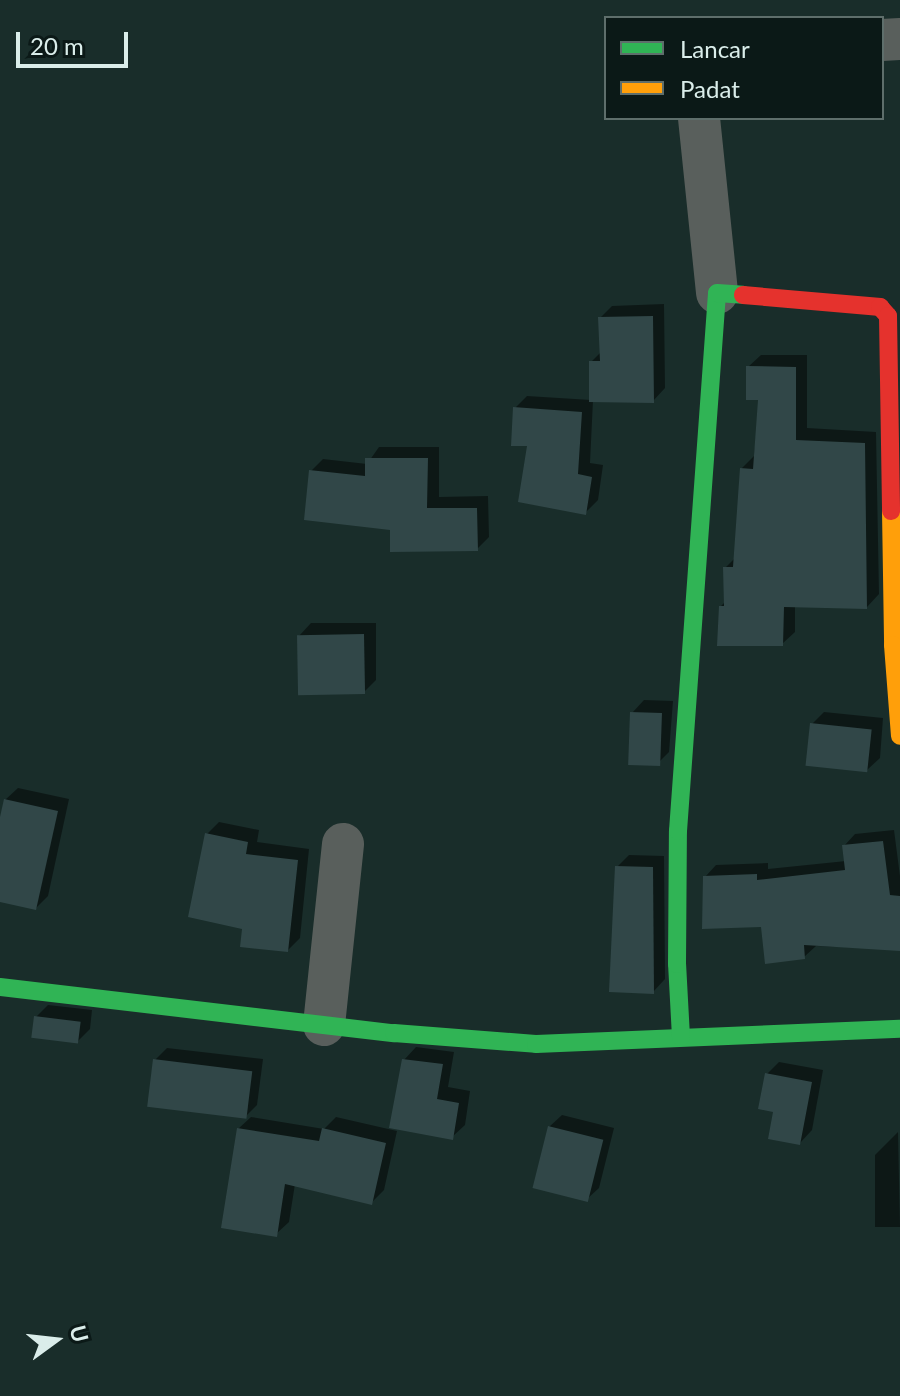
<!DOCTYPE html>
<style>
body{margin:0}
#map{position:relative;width:900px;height:1396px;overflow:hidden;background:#192d2a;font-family:Lato,sans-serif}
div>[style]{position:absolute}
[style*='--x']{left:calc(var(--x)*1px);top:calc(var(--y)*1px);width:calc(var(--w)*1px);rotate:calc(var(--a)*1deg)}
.shadow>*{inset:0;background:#0007}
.building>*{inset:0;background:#314748;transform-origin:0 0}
.street>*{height:42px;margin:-21px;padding:0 21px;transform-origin:21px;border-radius:21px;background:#595f5c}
.fast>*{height:18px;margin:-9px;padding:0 9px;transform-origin:9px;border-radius:9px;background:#30b455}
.slow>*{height:18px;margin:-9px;padding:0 9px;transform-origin:9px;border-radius:9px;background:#ff9f0a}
.jam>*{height:18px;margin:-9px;padding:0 9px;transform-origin:9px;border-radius:9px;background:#e5322d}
span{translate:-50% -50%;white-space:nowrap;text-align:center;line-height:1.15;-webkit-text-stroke:6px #0b1917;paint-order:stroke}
.legend{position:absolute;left:604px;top:16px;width:280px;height:104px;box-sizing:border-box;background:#0b1917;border:2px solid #5e6e6b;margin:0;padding:10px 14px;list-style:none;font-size:24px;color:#daedea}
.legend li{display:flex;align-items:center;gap:16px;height:40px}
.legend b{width:40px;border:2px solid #5e6e6b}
.north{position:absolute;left:16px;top:1300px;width:80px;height:80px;-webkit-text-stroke:6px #0b1917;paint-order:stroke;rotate:75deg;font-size:22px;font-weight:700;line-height:32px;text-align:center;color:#daedea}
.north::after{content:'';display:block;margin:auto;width:28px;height:36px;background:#daedea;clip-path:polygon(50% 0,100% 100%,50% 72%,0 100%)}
.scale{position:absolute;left:16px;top:32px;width:112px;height:36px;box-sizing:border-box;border:4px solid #daedea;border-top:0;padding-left:10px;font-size:24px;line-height:28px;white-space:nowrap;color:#daedea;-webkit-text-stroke:6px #0b1917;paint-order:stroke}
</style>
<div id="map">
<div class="shadow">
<i style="clip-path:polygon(664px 304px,665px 388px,653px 401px,593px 400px,590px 463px,603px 465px,598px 500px,586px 512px,530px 444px,515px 408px,527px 396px,591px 400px,591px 362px,602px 351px,600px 318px,612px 306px)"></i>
<i style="clip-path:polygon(761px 355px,807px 355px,807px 428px,876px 432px,879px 594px,867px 607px,795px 605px,795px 632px,782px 644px,721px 606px,726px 601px,725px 568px,736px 557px,742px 468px,754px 456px,760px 398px,748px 367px)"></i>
<i style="clip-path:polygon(379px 447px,439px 447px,439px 497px,488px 496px,489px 537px,477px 549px,392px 529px,311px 471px,323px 459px,367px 464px)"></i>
<i style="clip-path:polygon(311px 623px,376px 623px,376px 680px,364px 692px,299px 636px)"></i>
<i style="clip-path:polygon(644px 700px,673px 701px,669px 752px,657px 764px,632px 713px)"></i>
<i style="clip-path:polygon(824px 712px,883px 718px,880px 758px,867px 770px,812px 724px)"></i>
<i style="clip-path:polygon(18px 788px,69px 799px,48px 896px,36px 908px,0 900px,0 826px,5px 800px)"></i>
<i style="clip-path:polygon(219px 822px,259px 830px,257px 842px,309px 849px,300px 938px,288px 950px,244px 927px,207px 834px)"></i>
<i style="clip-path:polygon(894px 830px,900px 876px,900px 949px,816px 946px,804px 957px,705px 877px,716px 865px,768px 863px,768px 869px,846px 861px,844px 846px,855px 834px)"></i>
<i style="clip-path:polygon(629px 855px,664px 856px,665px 979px,653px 992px,617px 867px)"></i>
<i style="clip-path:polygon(48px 1005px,92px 1010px,90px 1029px,78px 1041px,36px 1017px)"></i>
<i style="clip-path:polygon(416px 1047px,454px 1052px,448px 1087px,470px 1091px,465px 1125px,452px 1137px,404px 1060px)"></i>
<i style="clip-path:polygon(167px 1048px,263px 1059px,257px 1105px,245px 1117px,155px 1060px)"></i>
<i style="clip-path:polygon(779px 1062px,823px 1070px,812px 1130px,800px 1143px,775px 1110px,767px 1074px)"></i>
<i style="clip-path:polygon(562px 1115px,614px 1128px,599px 1188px,586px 1200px,549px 1127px)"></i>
<i style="clip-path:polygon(251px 1117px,324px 1129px,336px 1117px,397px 1131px,384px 1190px,372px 1202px,295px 1184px,289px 1222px,276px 1234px,238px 1129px)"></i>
<i style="clip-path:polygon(898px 1132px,900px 1227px,875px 1227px,875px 1155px)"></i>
</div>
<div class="building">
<i style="clip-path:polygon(653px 316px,654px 403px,589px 402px,589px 361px,600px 361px,598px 317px)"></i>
<i style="clip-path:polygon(746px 366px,796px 367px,796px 440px,865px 443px,867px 609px,784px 607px,783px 646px,717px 646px,719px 606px,724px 606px,723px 567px,733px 567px,740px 468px,753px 469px,758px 400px,746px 400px)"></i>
<i style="clip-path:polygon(513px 407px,582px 412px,578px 474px,592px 477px,586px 515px,518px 502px,527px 446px,511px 446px)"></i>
<i style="clip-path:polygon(365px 458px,428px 458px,427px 508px,477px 508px,478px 551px,390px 552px,390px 530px,304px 520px,309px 470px,365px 476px)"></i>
<i style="left:364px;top:634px;width:60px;height:67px;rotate:89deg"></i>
<i style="left:630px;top:712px;width:32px;height:53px;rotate:2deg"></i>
<i style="left:810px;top:723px;width:62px;height:43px;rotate:6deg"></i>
<i style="clip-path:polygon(4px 799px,58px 811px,36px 910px,0 902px,0 817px)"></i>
<i style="clip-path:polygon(205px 833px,248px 842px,246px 854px,298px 860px,288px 952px,240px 947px,242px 929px,188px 917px)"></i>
<i style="clip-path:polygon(883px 841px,890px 895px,900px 896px,900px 951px,804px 945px,805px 959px,765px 964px,761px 927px,702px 929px,703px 876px,757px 874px,757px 880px,845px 870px,842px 845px)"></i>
<i style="clip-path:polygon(615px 866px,653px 867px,654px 994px,609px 992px)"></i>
<i style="left:34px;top:1016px;width:47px;height:22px;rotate:7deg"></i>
<i style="left:153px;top:1059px;width:100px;height:48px;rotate:7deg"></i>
<i style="clip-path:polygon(402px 1059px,443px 1064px,437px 1099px,459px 1103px,453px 1140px,389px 1128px)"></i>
<i style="clip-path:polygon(765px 1073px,812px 1082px,800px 1145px,768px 1139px,773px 1112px,758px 1109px)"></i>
<i style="left:548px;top:1126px;width:57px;height:64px;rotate:14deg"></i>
<i style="clip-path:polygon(237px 1128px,319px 1141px,322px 1128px,386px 1143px,372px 1205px,285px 1184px,277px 1237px,221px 1228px)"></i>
</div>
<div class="street">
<i style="--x:882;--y:40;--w:18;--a:-3"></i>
<i style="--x:699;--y:118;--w:176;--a:84.1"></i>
<i style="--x:324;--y:1025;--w:182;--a:-84"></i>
</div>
<div class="fast">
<i style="--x:0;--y:987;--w:397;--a:6.7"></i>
<i style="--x:394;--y:1033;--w:142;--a:4.4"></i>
<i style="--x:536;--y:1044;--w:364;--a:-2.4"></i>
<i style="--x:681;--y:1037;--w:73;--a:-93.1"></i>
<i style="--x:677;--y:964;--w:133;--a:-89.6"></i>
<i style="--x:678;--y:831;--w:539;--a:-85.85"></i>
<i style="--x:717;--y:293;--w:26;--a:4"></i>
</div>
<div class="slow">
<i style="--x:891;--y:511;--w:134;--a:89.1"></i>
<i style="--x:893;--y:645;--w:91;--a:85.6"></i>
</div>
<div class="jam">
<i style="--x:743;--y:295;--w:138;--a:5"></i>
<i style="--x:880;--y:307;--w:12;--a:48"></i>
<i style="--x:888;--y:316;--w:195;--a:89.1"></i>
</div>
<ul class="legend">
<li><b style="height:10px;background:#30b455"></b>Lancar</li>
<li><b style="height:10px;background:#ff9f0a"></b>Padat</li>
</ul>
<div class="north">U</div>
<div class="scale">20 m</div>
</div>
